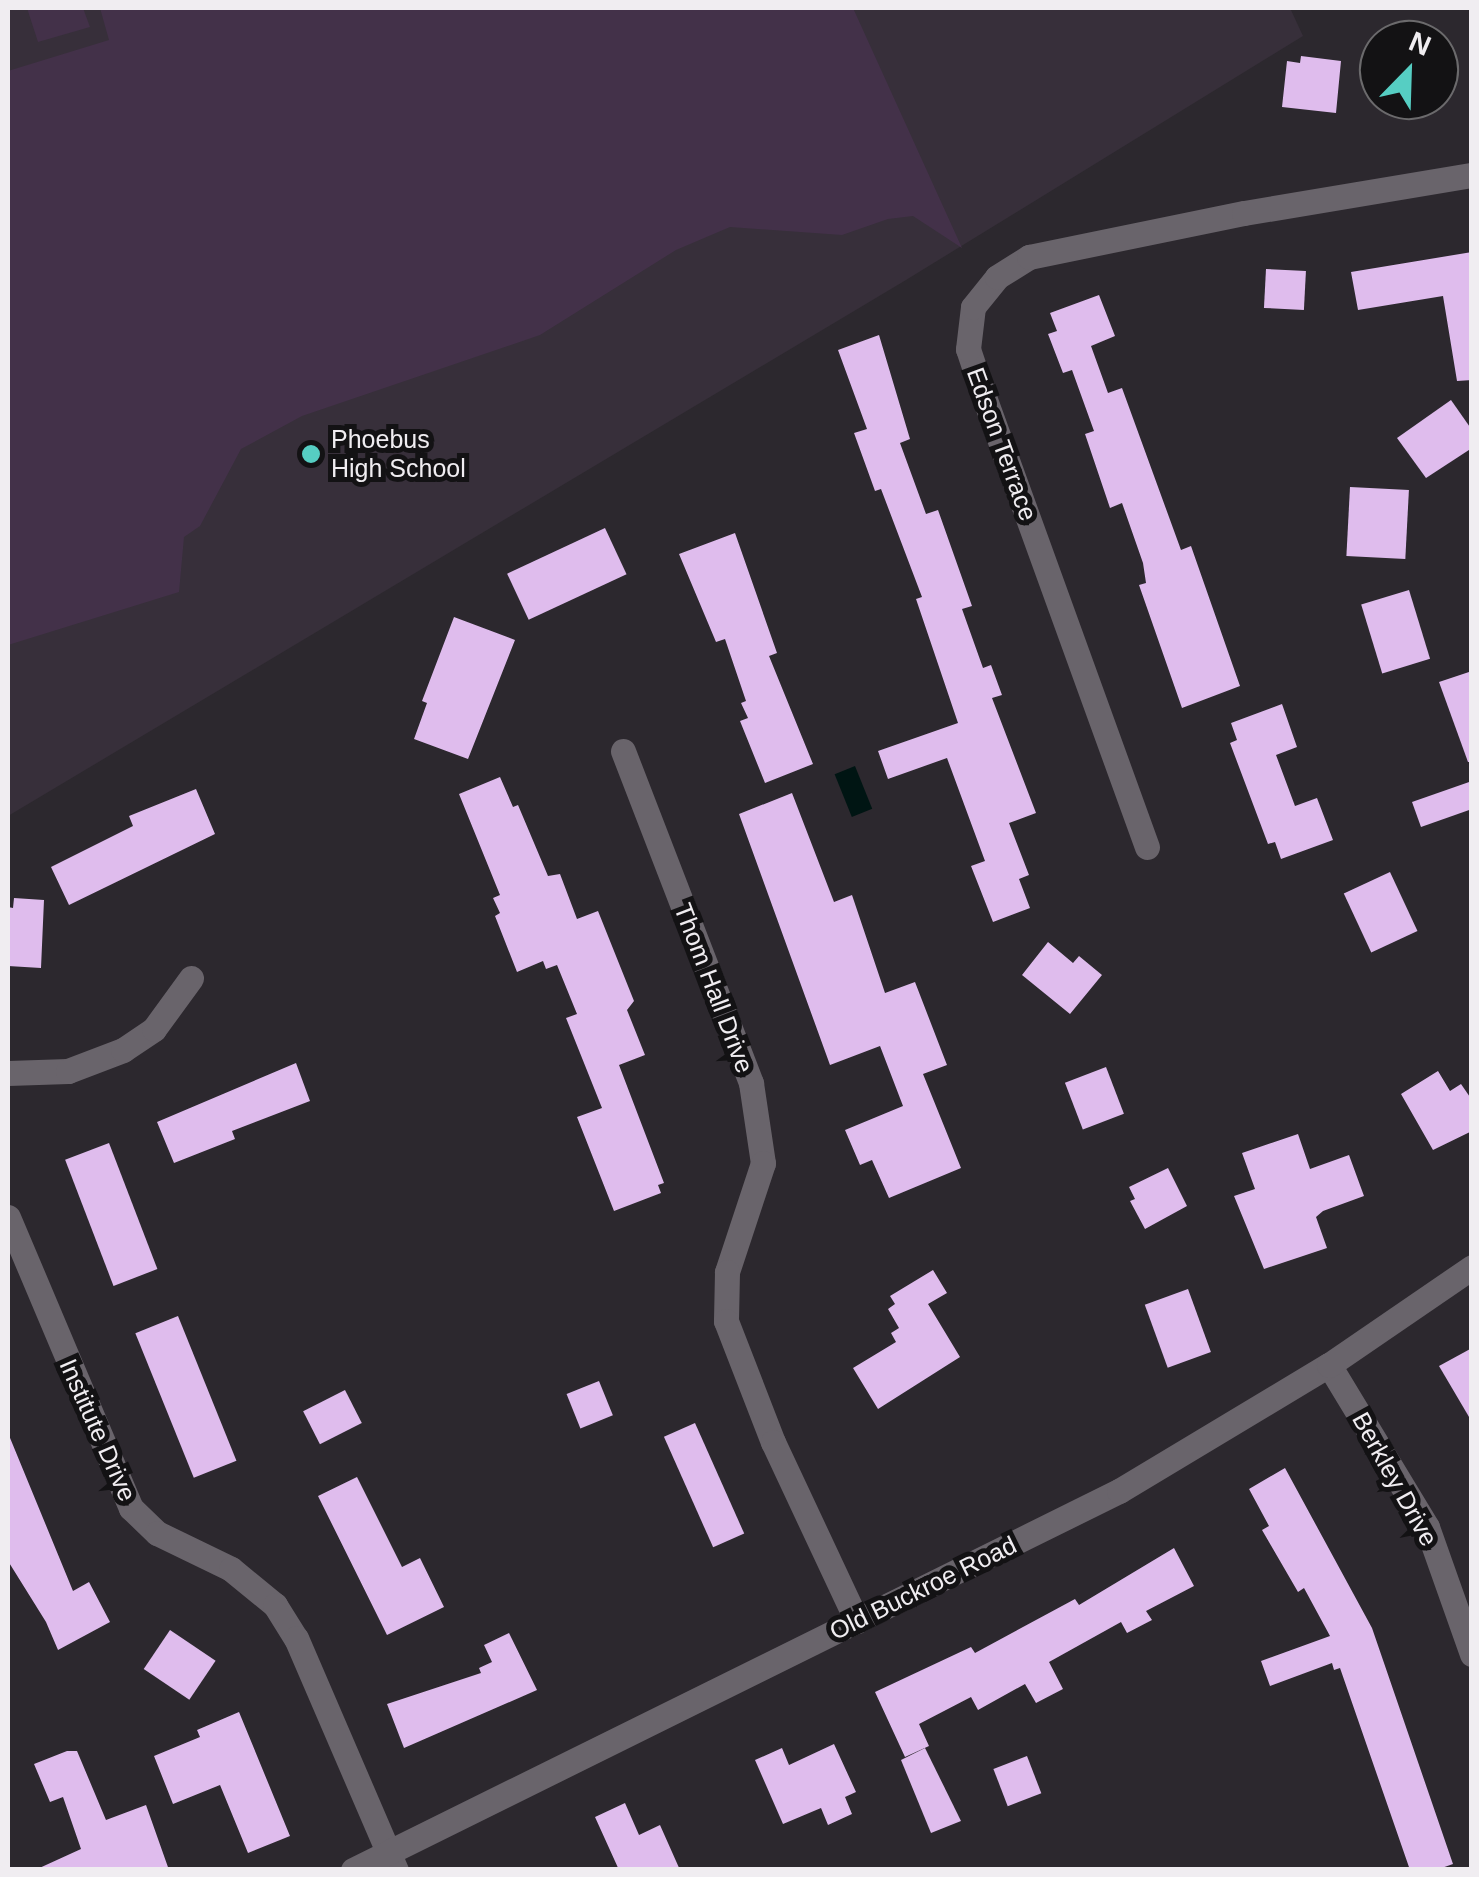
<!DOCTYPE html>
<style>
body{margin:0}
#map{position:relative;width:1479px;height:1877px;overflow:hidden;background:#2c282e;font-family:Arial,sans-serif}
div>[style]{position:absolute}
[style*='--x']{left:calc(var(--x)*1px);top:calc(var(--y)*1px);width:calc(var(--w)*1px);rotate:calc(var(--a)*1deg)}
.built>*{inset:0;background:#372f3a}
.green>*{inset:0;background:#433149}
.water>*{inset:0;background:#001513;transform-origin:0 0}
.building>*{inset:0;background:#dfbced;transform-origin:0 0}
.minor>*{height:25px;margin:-12.5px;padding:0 12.5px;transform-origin:12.5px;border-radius:12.5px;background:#69646b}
.tertiary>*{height:25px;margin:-12.5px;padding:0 12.5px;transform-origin:12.5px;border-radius:12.5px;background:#69646b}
.dots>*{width:28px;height:28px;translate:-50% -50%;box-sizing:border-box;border:5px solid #131214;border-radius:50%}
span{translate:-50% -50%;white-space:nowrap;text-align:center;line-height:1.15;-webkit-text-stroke:10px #131214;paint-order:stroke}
.poi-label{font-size:25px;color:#f0edf1}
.left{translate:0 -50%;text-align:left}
.street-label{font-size:25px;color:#f0edf1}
.frame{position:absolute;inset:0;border:10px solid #f0edf1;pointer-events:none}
.north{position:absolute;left:1359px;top:20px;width:100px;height:100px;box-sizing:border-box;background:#131214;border:2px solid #6b6a6c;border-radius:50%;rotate:23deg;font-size:28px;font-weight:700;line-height:40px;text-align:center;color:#f0edf1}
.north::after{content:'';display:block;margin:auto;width:35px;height:45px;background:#56cec3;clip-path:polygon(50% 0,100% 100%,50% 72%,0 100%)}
</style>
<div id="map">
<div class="built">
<i style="clip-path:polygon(8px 8px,1290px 8px,1303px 36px,906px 280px,8px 816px)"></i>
</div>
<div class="green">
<i style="clip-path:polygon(27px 8px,83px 8px,90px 27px,38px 42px)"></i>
<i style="clip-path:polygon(100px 8px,853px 8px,962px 248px,913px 216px,888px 219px,842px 235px,730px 227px,676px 250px,540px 335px,302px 416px,241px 449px,200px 526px,184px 537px,179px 592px,8px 645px,8px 71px,109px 40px)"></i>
</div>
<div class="water">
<i style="left:855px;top:766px;width:46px;height:22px;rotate:68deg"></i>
</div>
<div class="building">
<i style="clip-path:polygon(1301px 56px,1341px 61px,1336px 113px,1282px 107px,1287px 61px,1300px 63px)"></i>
<i style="clip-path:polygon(1472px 252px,1472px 380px,1457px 381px,1443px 296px,1358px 310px,1351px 272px)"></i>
<i style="left:1266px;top:269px;width:40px;height:39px;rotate:3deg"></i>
<i style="clip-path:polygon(1099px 295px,1115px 336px,1091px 346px,1108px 393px,1122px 388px,1181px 550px,1191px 546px,1240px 686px,1182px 708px,1139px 585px,1146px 583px,1143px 563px,1122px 503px,1110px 508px,1085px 434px,1094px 431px,1072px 370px,1063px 373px,1048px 334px,1057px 331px,1050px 313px)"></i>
<i style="clip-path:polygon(879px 335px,910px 439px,900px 443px,926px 514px,938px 510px,972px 606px,962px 609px,983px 668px,991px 665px,1002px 695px,992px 698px,1036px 813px,1009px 823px,1029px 875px,1019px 879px,1030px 908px,993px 922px,971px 866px,985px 861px,947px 758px,888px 779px,878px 751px,958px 723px,916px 599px,922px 597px,881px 489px,875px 491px,854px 433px,867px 429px,838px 350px)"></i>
<i style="clip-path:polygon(1451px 400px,1472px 430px,1472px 448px,1426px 478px,1397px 438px)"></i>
<i style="left:1350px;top:487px;width:59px;height:69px;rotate:3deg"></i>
<i style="left:605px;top:528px;width:51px;height:108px;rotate:65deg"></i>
<i style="clip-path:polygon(735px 533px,777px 653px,769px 656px,813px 764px,765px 783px,740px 721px,748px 718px,741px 703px,746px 701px,725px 639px,716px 642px,679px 554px)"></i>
<i style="left:1409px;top:590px;width:72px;height:50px;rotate:73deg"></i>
<i style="clip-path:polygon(454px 617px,515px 640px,468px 759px,414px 739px,427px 703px,422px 701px)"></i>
<i style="clip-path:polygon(1472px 671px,1472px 762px,1468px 762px,1439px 682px)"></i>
<i style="clip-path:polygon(1282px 704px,1297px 747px,1276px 755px,1295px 806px,1317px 798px,1333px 840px,1281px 859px,1275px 842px,1268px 844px,1230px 743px,1237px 740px,1231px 723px)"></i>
<i style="clip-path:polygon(500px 777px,513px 807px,518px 805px,548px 876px,560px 874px,577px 919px,598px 911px,634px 1001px,627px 1010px,645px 1055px,619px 1065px,664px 1183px,658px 1185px,661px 1193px,614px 1211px,577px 1117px,602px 1108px,566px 1018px,577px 1014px,557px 965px,546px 969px,543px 961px,517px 972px,495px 916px,500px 913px,493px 898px,500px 895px,459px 794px)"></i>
<i style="clip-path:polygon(1472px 781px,1472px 809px,1421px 827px,1412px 802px)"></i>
<i style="clip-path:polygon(196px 789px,215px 834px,69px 905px,51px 867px,133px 826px,129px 816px)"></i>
<i style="clip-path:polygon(792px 793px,834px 902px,852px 895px,885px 993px,915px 982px,947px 1065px,923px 1074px,961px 1168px,889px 1198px,872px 1160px,860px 1165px,845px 1130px,903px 1106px,880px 1046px,830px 1065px,739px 814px)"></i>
<i style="left:1390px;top:872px;width:65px;height:51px;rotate:65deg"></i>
<i style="clip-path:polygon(14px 898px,44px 900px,41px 968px,8px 966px,8px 907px,13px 908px)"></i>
<i style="clip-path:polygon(1048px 942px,1073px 963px,1079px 956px,1102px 975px,1070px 1014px,1022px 975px)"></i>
<i style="clip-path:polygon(296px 1063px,310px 1101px,232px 1131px,235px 1139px,174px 1163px,157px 1122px)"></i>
<i style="left:1106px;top:1067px;width:50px;height:44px;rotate:69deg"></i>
<i style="clip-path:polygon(1438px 1071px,1450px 1091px,1461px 1084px,1472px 1100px,1472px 1131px,1433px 1150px,1401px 1094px)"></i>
<i style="clip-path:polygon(1298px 1134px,1310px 1169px,1349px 1155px,1364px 1196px,1323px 1211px,1316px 1217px,1327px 1248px,1264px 1269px,1234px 1196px,1255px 1189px,1242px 1153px)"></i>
<i style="left:109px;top:1143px;width:135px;height:47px;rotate:69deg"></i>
<i style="clip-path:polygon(1168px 1168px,1187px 1206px,1145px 1229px,1130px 1201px,1135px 1199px,1129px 1187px)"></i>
<i style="clip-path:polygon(933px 1270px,947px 1293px,928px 1304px,960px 1357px,878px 1409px,853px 1368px,896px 1342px,891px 1333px,899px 1328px,888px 1309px,895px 1304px,890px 1296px)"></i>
<i style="left:1188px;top:1289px;width:67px;height:46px;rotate:70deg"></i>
<i style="left:178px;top:1316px;width:156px;height:46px;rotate:68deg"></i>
<i style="clip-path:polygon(1472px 1348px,1472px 1422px,1439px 1366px)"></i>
<i style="left:599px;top:1381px;width:37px;height:35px;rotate:68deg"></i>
<i style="left:345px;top:1390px;width:37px;height:47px;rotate:63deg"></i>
<i style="left:695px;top:1423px;width:121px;height:34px;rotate:66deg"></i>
<i style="clip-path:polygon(8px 1433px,73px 1591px,89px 1582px,110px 1622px,58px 1650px,46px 1622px,8px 1561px)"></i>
<i style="clip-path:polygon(1285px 1468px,1372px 1628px,1453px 1864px,1436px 1870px,1410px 1870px,1340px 1668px,1334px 1670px,1332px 1663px,1270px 1686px,1261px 1661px,1330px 1636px,1304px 1588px,1298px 1592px,1262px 1530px,1269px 1526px,1249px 1489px)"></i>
<i style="clip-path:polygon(357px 1477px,402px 1567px,420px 1558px,444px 1607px,387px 1635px,318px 1496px)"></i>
<i style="clip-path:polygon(1174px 1548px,1194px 1586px,1146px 1611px,1152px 1620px,1127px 1633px,1121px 1622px,1049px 1662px,1063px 1689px,1036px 1703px,1025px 1684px,978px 1710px,971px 1697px,919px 1724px,929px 1746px,905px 1757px,875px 1692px,971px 1647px,975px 1653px,1075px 1599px,1079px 1605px)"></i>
<i style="left:170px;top:1630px;width:55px;height:47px;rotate:34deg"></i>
<i style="clip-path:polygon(509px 1633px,537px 1690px,404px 1748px,387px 1704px,481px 1673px,479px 1668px,492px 1662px,484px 1645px)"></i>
<i style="clip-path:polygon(239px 1712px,290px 1836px,248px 1853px,220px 1785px,173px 1804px,154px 1756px,200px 1737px,197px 1730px)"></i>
<i style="clip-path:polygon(834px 1744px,856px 1792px,845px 1797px,852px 1814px,828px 1825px,821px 1808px,783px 1824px,755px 1760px,782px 1748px,789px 1765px)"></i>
<i style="clip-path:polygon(925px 1748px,961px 1821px,931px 1833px,901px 1760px)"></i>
<i style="clip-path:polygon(67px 1751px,77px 1751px,106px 1820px,146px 1805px,169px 1870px,35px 1870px,81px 1849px,63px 1797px,50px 1802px,34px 1764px)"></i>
<i style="left:1027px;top:1756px;width:40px;height:36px;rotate:69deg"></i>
<i style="clip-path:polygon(625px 1803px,639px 1835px,660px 1825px,680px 1870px,619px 1870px,595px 1817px)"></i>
</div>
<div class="minor">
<i style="--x:623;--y:751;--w:356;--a:68.9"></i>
<i style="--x:751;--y:1083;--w:81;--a:81.5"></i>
<i style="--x:763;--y:1163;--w:115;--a:108.3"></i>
<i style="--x:727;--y:1272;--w:49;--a:91.2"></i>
<i style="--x:726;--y:1321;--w:130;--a:68.8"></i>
<i style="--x:773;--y:1442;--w:198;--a:64.9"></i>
<i style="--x:1147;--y:847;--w:488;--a:-109.9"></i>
<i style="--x:981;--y:388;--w:41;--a:-108.4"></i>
<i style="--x:968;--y:349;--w:42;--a:-83.2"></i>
<i style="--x:973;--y:307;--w:38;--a:-51"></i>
<i style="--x:997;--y:277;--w:38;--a:-32"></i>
<i style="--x:1029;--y:257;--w:219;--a:-11.6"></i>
<i style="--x:1244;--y:213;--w:231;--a:-9.5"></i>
<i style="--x:8;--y:1073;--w:60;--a:-1.9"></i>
<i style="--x:68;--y:1071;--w:59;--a:-20.9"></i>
<i style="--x:123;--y:1050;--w:37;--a:-34"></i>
<i style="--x:154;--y:1029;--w:63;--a:-54"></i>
<i style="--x:8;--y:1217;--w:316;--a:67.1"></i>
<i style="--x:131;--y:1508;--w:36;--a:44"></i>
<i style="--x:157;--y:1533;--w:82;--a:25.9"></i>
<i style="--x:231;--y:1569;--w:57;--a:39.3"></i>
<i style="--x:275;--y:1605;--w:39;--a:58"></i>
<i style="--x:296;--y:1638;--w:253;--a:66.7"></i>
<i style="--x:1329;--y:1365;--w:189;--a:58.8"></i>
<i style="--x:1427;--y:1527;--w:135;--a:70.5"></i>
</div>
<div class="tertiary">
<i style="--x:353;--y:1870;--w:855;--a:-26.33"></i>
<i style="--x:1119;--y:1491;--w:245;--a:-31"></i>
<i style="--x:1329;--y:1365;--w:173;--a:-34.4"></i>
</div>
<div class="dots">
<i style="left:311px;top:454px;background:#56cec3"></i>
</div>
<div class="poi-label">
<span class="left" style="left:331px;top:454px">Phoebus<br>High School</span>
</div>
<div class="street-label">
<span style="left:1002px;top:444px;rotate:70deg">Edson Terrace</span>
<span style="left:714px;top:988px;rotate:69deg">Thom Hall Drive</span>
<span style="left:98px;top:1430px;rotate:66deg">Institute Drive</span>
<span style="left:1395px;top:1479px;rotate:61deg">Berkley Drive</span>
<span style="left:923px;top:1588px;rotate:-26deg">Old Buckroe Road</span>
</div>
<div class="frame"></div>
<div class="north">N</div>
</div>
